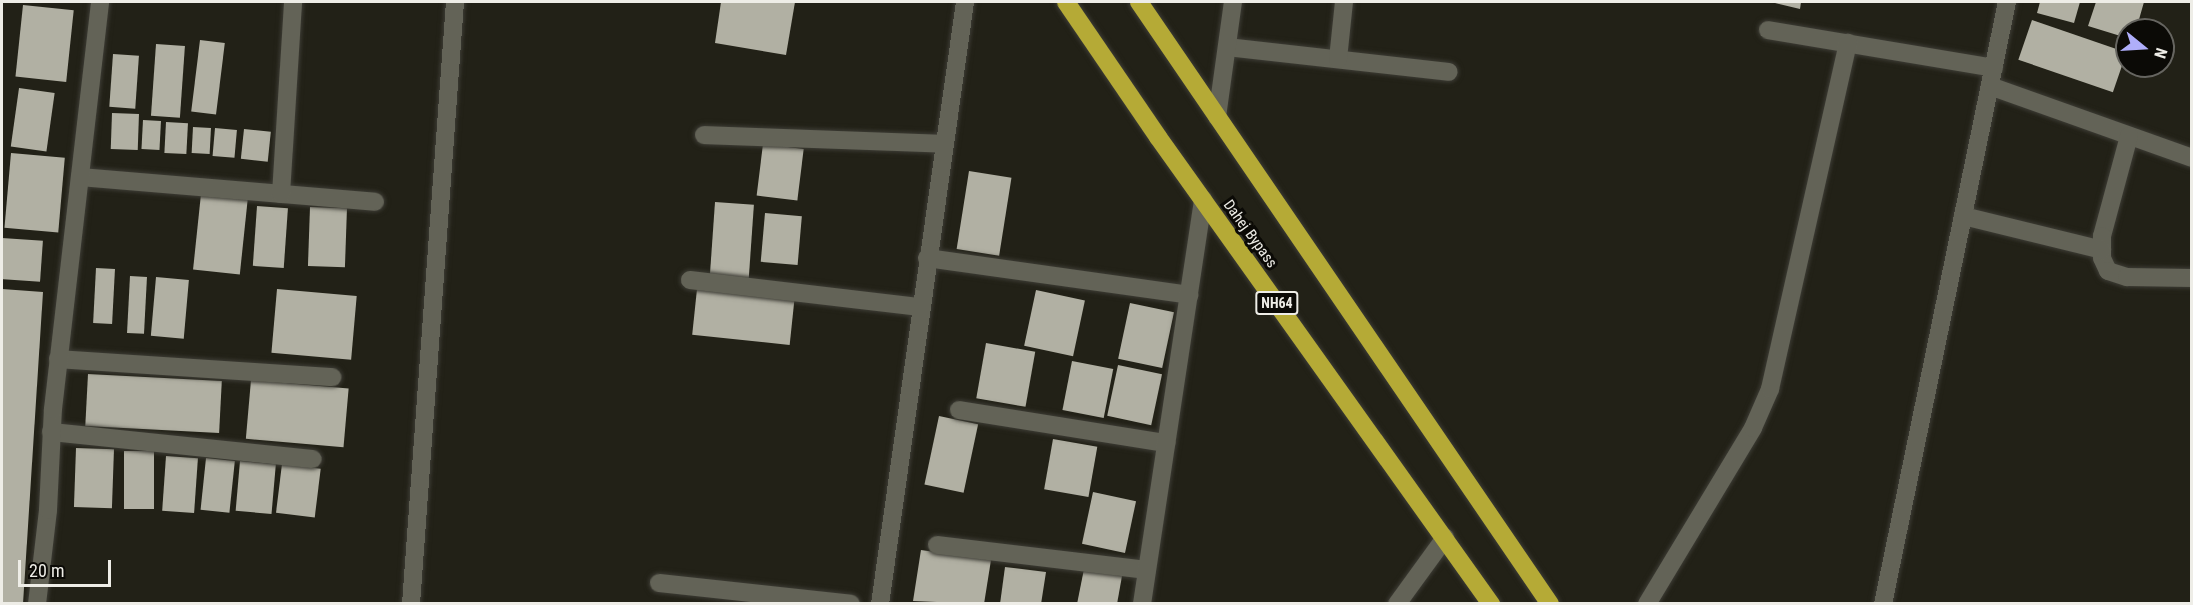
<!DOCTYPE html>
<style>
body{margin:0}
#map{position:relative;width:2193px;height:605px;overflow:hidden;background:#222117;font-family:"Roboto Condensed",sans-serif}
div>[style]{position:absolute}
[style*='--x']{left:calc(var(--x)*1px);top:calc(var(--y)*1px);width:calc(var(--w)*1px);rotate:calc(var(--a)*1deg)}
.building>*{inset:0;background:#b1b0a3;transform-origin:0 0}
.roads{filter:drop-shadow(0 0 2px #3d3c35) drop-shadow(0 0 2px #3d3c35)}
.minor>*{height:18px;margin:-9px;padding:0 9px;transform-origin:9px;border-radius:9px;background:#636357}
.highway>*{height:18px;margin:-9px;padding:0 9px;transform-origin:9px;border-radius:9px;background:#b5aa36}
span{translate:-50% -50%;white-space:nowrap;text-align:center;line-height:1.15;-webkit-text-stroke:6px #0b0a06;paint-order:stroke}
.shield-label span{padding:2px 4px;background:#0b0a06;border:2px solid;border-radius:4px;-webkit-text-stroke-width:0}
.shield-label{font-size:14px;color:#eeede7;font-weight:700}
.street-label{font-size:15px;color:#eeede7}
.frame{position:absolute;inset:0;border:3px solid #eeede7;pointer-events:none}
.north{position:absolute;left:2115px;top:18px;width:60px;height:60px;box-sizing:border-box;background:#0b0a06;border:2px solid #666560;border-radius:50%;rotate:108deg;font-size:16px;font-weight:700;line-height:24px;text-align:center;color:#eeede7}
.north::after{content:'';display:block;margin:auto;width:21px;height:27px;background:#afaefa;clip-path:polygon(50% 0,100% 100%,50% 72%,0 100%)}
.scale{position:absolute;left:18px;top:560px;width:93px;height:27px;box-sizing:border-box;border:3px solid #eeede7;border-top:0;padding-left:8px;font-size:18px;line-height:21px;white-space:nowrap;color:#eeede7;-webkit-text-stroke:4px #0b0a06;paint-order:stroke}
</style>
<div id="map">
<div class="building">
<i style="clip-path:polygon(721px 2px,795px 2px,786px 55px,715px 43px)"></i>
<i style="clip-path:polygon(1771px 2px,1801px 2px,1800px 9px)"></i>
<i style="clip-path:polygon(2040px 2px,2080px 2px,2074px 23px,2037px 13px)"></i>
<i style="clip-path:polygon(2096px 2px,2144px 2px,2136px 30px,2127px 30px,2127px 38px,2088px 26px)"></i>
<i style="left:23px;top:5px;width:51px;height:72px;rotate:6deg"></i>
<i style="left:2032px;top:20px;width:100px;height:42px;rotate:19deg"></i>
<i style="left:200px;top:40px;width:25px;height:72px;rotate:7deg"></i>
<i style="left:156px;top:44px;width:29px;height:72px;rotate:4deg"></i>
<i style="left:113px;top:54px;width:26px;height:53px;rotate:4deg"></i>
<i style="left:19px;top:88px;width:36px;height:59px;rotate:8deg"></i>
<i style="left:112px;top:113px;width:27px;height:36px;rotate:2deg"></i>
<i style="left:143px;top:120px;width:18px;height:29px;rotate:3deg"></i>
<i style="left:166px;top:122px;width:22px;height:31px;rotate:3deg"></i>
<i style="left:193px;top:127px;width:18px;height:26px;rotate:3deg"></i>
<i style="left:215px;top:128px;width:22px;height:28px;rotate:5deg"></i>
<i style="left:244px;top:129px;width:27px;height:30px;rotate:6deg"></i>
<i style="left:763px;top:144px;width:41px;height:52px;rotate:7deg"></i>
<i style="left:11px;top:153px;width:54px;height:75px;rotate:5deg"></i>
<i style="left:969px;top:171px;width:43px;height:79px;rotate:9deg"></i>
<i style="left:201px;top:194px;width:47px;height:76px;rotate:6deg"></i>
<i style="left:715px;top:202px;width:39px;height:74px;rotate:4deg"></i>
<i style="left:257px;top:206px;width:31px;height:60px;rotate:4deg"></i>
<i style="left:310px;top:207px;width:37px;height:59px;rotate:2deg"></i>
<i style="left:765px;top:213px;width:37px;height:49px;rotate:5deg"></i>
<i style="left:2px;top:238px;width:41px;height:41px;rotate:4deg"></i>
<i style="left:96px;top:268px;width:19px;height:55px;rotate:3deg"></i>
<i style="left:130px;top:276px;width:17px;height:57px;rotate:3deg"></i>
<i style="left:156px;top:277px;width:33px;height:59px;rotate:5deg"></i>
<i style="clip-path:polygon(2px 289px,43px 292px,23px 604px,2px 604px)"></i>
<i style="left:277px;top:289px;width:80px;height:64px;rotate:5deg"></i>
<i style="left:697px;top:289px;width:98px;height:46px;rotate:6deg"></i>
<i style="left:1036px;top:290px;width:50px;height:57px;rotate:12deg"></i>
<i style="left:1130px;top:303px;width:45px;height:57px;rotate:12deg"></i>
<i style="left:986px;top:343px;width:50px;height:56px;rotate:10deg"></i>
<i style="left:1072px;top:361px;width:42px;height:50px;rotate:11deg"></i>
<i style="left:1118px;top:365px;width:45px;height:52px;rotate:12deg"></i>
<i style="left:88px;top:374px;width:134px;height:52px;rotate:3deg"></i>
<i style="left:251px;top:380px;width:98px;height:59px;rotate:5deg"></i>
<i style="left:939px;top:416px;width:40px;height:70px;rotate:12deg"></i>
<i style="left:1053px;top:439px;width:45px;height:51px;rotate:10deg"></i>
<i style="left:76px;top:448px;width:38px;height:59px;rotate:2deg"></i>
<i style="left:124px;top:451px;width:30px;height:58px"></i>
<i style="left:166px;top:456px;width:32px;height:55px;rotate:4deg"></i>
<i style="left:206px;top:458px;width:29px;height:52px;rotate:6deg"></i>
<i style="left:240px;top:461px;width:36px;height:50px;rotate:5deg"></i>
<i style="left:282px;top:464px;width:39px;height:49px;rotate:7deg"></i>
<i style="left:1093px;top:492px;width:44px;height:53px;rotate:12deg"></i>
<i style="clip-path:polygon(921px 550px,991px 560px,984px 604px,913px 601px)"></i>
<i style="clip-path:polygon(1005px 567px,1046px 572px,1041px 604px,1000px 604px)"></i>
<i style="clip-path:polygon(1084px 569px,1122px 576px,1117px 604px,1077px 604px)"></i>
</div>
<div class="roads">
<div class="minor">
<i style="--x:1768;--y:30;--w:229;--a:9.5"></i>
<i style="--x:1227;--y:47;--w:223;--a:6.4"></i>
<i style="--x:1338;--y:59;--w:57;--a:-84"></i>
<i style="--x:1990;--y:86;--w:214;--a:19.6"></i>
<i style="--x:1217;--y:117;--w:116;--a:-82.1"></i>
<i style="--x:704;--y:135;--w:240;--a:2.1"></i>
<i style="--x:2129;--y:136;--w:104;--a:105.1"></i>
<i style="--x:2102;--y:236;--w:22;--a:90"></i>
<i style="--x:2102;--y:258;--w:14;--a:65"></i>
<i style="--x:2108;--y:271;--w:20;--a:18"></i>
<i style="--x:2127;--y:277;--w:65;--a:0.9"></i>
<i style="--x:80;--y:177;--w:296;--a:4.8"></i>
<i style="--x:281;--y:194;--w:192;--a:-86.4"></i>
<i style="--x:1963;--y:216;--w:143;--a:13.7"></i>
<i style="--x:927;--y:258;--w:265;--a:8"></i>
<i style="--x:690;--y:280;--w:232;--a:6.7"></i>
<i style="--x:58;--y:359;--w:275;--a:3.8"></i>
<i style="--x:959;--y:410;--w:210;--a:9.1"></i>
<i style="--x:51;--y:432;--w:263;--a:5.9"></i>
<i style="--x:937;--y:545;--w:211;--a:6.8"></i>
<i style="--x:659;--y:583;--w:193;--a:6.2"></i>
<i style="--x:37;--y:604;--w:95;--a:-83.3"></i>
<i style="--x:48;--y:510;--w:101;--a:-87.2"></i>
<i style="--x:53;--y:409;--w:410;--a:-83.4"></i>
<i style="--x:411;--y:604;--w:604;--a:-85.82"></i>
<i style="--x:880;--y:604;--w:608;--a:-81.96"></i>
<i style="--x:1142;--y:604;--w:409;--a:-81.4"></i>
<i style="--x:1397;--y:604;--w:82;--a:-54"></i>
<i style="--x:1647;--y:604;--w:205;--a:-58.9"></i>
<i style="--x:1753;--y:428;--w:43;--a:-66.4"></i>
<i style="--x:1770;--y:389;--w:355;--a:-77.3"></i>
<i style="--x:1883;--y:604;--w:615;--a:-78.36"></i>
</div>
<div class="highway">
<i style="--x:1066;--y:2;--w:163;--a:55.7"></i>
<i style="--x:1158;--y:137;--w:574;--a:54.51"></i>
<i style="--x:1139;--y:2;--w:729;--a:55.68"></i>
</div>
</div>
<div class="shield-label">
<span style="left:1277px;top:303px">NH64</span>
</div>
<div class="street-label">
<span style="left:1250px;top:234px;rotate:54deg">Dahej Bypass</span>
</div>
<div class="frame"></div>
<div class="north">N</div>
<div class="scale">20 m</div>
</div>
